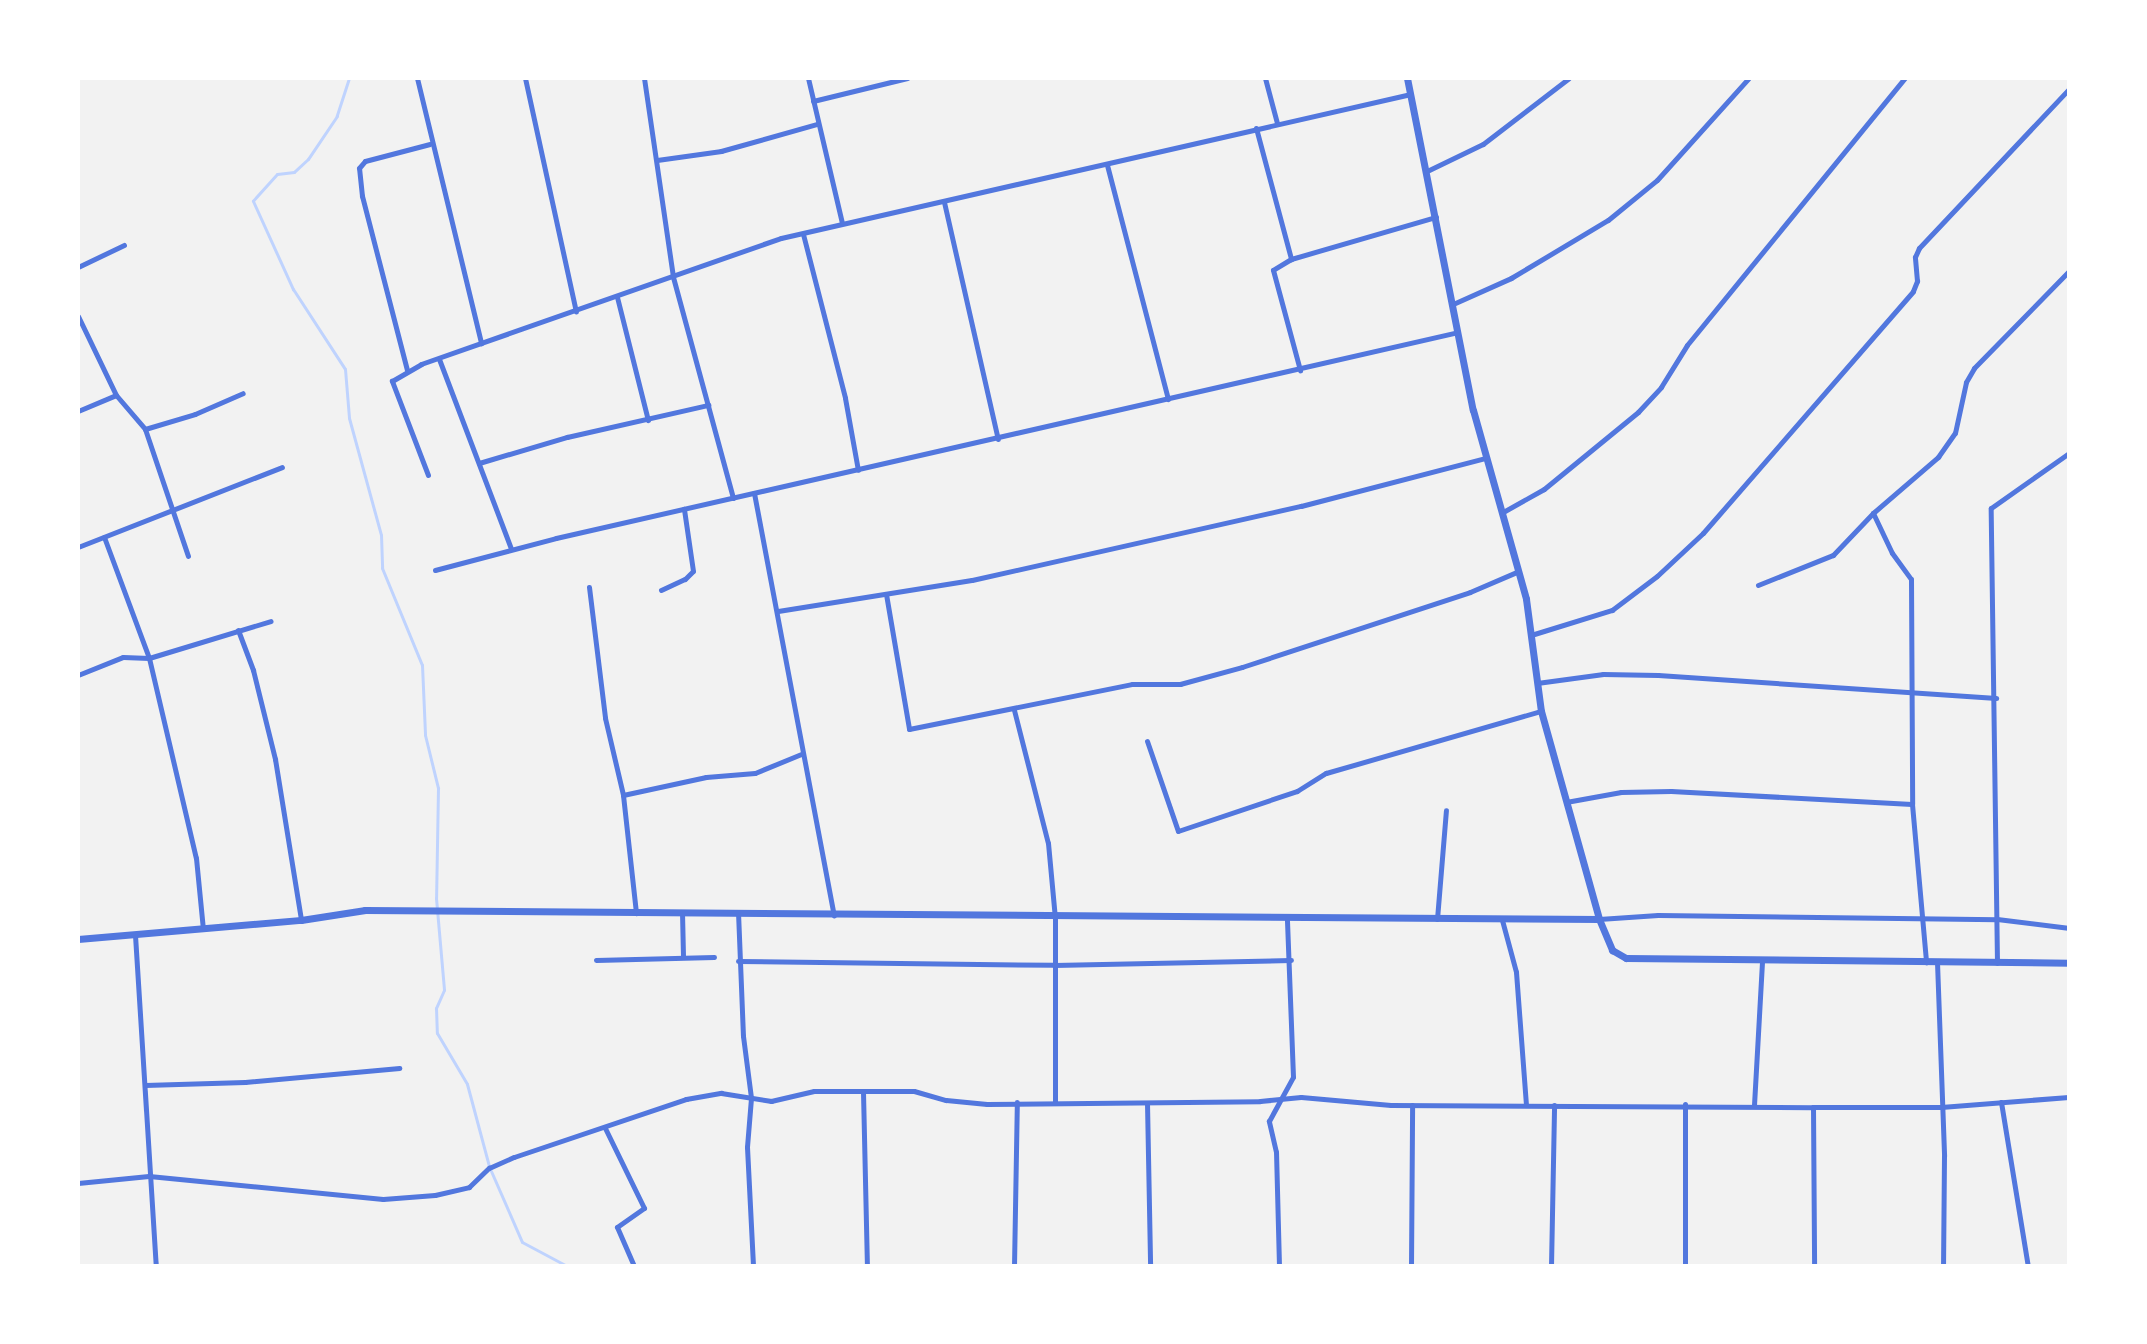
<!DOCTYPE html>
<style>
body{margin:0}
#map{position:relative;width:2147px;height:1344px;overflow:hidden;background:#f2f2f2;font-family:"Golos Text",sans-serif}
div>[style]{position:absolute}
[style*='--x']{left:calc(var(--x)*1px);top:calc(var(--y)*1px);width:calc(var(--w)*1px);rotate:calc(var(--a)*1deg)}
.stream>*{height:3px;margin:-1.5px;padding:0 1.5px;transform-origin:1.5px;border-radius:1.5px;background:#bfd3fe}
.minor>*{height:5px;margin:-2.5px;padding:0 2.5px;transform-origin:2.5px;border-radius:2.5px;background:#5277de}
.tertiary>*{height:7px;margin:-3.5px;padding:0 3.5px;transform-origin:3.5px;border-radius:3.5px;background:#5277de}
span{translate:-50% -50%;white-space:nowrap;text-align:center;line-height:1.15;-webkit-text-stroke:8px #fff;paint-order:stroke}
.frame{position:absolute;inset:0;border:80px solid #fff;pointer-events:none}
</style>
<div id="map">
<div class="stream">
<i style="--x:349;--y:78;--w:40;--a:108"></i>
<i style="--x:337;--y:116;--w:52;--a:124"></i>
<i style="--x:308;--y:159;--w:19;--a:137"></i>
<i style="--x:294;--y:172;--w:17;--a:173"></i>
<i style="--x:277;--y:174;--w:36;--a:132"></i>
<i style="--x:253;--y:201;--w:97;--a:65.6"></i>
<i style="--x:293;--y:289;--w:95;--a:57"></i>
<i style="--x:345;--y:369;--w:49;--a:85.3"></i>
<i style="--x:349;--y:418;--w:121;--a:74.7"></i>
<i style="--x:381;--y:535;--w:33;--a:88"></i>
<i style="--x:382;--y:568;--w:105;--a:67.6"></i>
<i style="--x:422;--y:665;--w:70;--a:87.5"></i>
<i style="--x:425;--y:735;--w:55;--a:76.2"></i>
<i style="--x:438;--y:788;--w:110;--a:91"></i>
<i style="--x:436;--y:898;--w:92;--a:85"></i>
<i style="--x:444;--y:990;--w:20;--a:114"></i>
<i style="--x:436;--y:1008;--w:25;--a:88"></i>
<i style="--x:437;--y:1033;--w:59;--a:59.5"></i>
<i style="--x:467;--y:1084;--w:85;--a:75"></i>
<i style="--x:491;--y:1171;--w:77;--a:66.4"></i>
<i style="--x:522;--y:1242;--w:51;--a:28.1"></i>
</div>
<div class="minor">
<i style="--x:417;--y:78;--w:273;--a:76.4"></i>
<i style="--x:525;--y:78;--w:239;--a:77.7"></i>
<i style="--x:644;--y:78;--w:201;--a:81.7"></i>
<i style="--x:673;--y:277;--w:229;--a:74.8"></i>
<i style="--x:808;--y:78;--w:149;--a:76.8"></i>
<i style="--x:1265;--y:78;--w:47;--a:75.1"></i>
<i style="--x:813;--y:101;--w:97;--a:-13.7"></i>
<i style="--x:1256;--y:128;--w:136;--a:75"></i>
<i style="--x:1291;--y:259;--w:21;--a:149"></i>
<i style="--x:1273;--y:270;--w:104;--a:74.9"></i>
<i style="--x:657;--y:160;--w:65;--a:-8"></i>
<i style="--x:721;--y:151;--w:100;--a:-15.7"></i>
<i style="--x:1107;--y:165;--w:242;--a:75.4"></i>
<i style="--x:1427;--y:171;--w:62;--a:-25.7"></i>
<i style="--x:1483;--y:144;--w:108;--a:-37.5"></i>
<i style="--x:944;--y:202;--w:243;--a:77.2"></i>
<i style="--x:803;--y:234;--w:169;--a:75.6"></i>
<i style="--x:845;--y:398;--w:73;--a:79.8"></i>
<i style="--x:1291;--y:259;--w:151;--a:-16.2"></i>
<i style="--x:78;--y:267;--w:51;--a:-25.6"></i>
<i style="--x:617;--y:297;--w:127;--a:75.9"></i>
<i style="--x:1453;--y:304;--w:64;--a:-24.1"></i>
<i style="--x:1511;--y:278;--w:113;--a:-30.9"></i>
<i style="--x:1608;--y:220;--w:63;--a:-39.2"></i>
<i style="--x:1657;--y:180;--w:137;--a:-48"></i>
<i style="--x:78;--y:316;--w:88;--a:64.3"></i>
<i style="--x:116;--y:395;--w:45;--a:49.5"></i>
<i style="--x:145;--y:429;--w:134;--a:71.3"></i>
<i style="--x:439;--y:359;--w:203;--a:69.2"></i>
<i style="--x:407;--y:370;--w:180;--a:-104.5"></i>
<i style="--x:362;--y:196;--w:28;--a:-96"></i>
<i style="--x:359;--y:168;--w:9;--a:-49"></i>
<i style="--x:365;--y:161;--w:67;--a:-14.7"></i>
<i style="--x:78;--y:411;--w:41;--a:-22.8"></i>
<i style="--x:145;--y:429;--w:52;--a:-16.7"></i>
<i style="--x:195;--y:414;--w:52;--a:-23.6"></i>
<i style="--x:479;--y:463;--w:92;--a:-16.5"></i>
<i style="--x:567;--y:437;--w:145;--a:-12.8"></i>
<i style="--x:428;--y:475;--w:101;--a:-111"></i>
<i style="--x:392;--y:381;--w:34;--a:-30"></i>
<i style="--x:421;--y:364;--w:381;--a:-19.3"></i>
<i style="--x:781;--y:238;--w:646;--a:-12.88"></i>
<i style="--x:754;--y:493;--w:430;--a:79.3"></i>
<i style="--x:1503;--y:512;--w:47;--a:-29.3"></i>
<i style="--x:1544;--y:489;--w:122;--a:-39.3"></i>
<i style="--x:1638;--y:412;--w:34;--a:-47"></i>
<i style="--x:1661;--y:387;--w:49;--a:-58.2"></i>
<i style="--x:1687;--y:345;--w:345;--a:-50.8"></i>
<i style="--x:1873;--y:513;--w:44;--a:64.6"></i>
<i style="--x:1892;--y:553;--w:32;--a:54"></i>
<i style="--x:1911;--y:579;--w:225;--a:89.7"></i>
<i style="--x:1912;--y:804;--w:159;--a:84.9"></i>
<i style="--x:104;--y:537;--w:129;--a:69.6"></i>
<i style="--x:149;--y:658;--w:205;--a:76.8"></i>
<i style="--x:196;--y:858;--w:71;--a:84.4"></i>
<i style="--x:78;--y:547;--w:219;--a:-21.4"></i>
<i style="--x:435;--y:570;--w:125;--a:-14.8"></i>
<i style="--x:556;--y:538;--w:925;--a:-12.86"></i>
<i style="--x:1758;--y:585;--w:81;--a:-21.8"></i>
<i style="--x:1833;--y:555;--w:58;--a:-46.4"></i>
<i style="--x:1873;--y:513;--w:86;--a:-40.7"></i>
<i style="--x:1938;--y:457;--w:29;--a:-55"></i>
<i style="--x:1955;--y:433;--w:52;--a:-77.8"></i>
<i style="--x:1966;--y:382;--w:16;--a:-60"></i>
<i style="--x:1974;--y:368;--w:136;--a:-45.6"></i>
<i style="--x:589;--y:587;--w:132;--a:83"></i>
<i style="--x:605;--y:718;--w:79;--a:76.8"></i>
<i style="--x:623;--y:795;--w:119;--a:83.7"></i>
<i style="--x:661;--y:590;--w:26;--a:-25"></i>
<i style="--x:685;--y:579;--w:11;--a:-45"></i>
<i style="--x:693;--y:571;--w:63;--a:-98.3"></i>
<i style="--x:886;--y:594;--w:137;--a:80.3"></i>
<i style="--x:909;--y:729;--w:227;--a:-11.4"></i>
<i style="--x:1132;--y:684;--w:48;--a:0"></i>
<i style="--x:1180;--y:684;--w:64;--a:-15.3"></i>
<i style="--x:1242;--y:667;--w:240;--a:-18.2"></i>
<i style="--x:1470;--y:592;--w:53;--a:-23.2"></i>
<i style="--x:778;--y:611;--w:196;--a:-9.1"></i>
<i style="--x:972;--y:580;--w:337;--a:-12.7"></i>
<i style="--x:1301;--y:506;--w:190;--a:-14.6"></i>
<i style="--x:238;--y:630;--w:43;--a:69.4"></i>
<i style="--x:253;--y:670;--w:92;--a:76.1"></i>
<i style="--x:275;--y:759;--w:163;--a:80.8"></i>
<i style="--x:1531;--y:635;--w:85;--a:-17.2"></i>
<i style="--x:1612;--y:610;--w:56;--a:-37.1"></i>
<i style="--x:1657;--y:576;--w:63;--a:-43.1"></i>
<i style="--x:1703;--y:533;--w:320;--a:-49"></i>
<i style="--x:1913;--y:291;--w:11;--a:-68"></i>
<i style="--x:1917;--y:281;--w:24;--a:-95"></i>
<i style="--x:1915;--y:257;--w:10;--a:-66"></i>
<i style="--x:1919;--y:248;--w:219;--a:-46.7"></i>
<i style="--x:78;--y:675;--w:48;--a:-21.8"></i>
<i style="--x:123;--y:657;--w:26;--a:2"></i>
<i style="--x:149;--y:658;--w:127;--a:-16.9"></i>
<i style="--x:1537;--y:683;--w:67;--a:-7.8"></i>
<i style="--x:1603;--y:674;--w:55;--a:1"></i>
<i style="--x:1658;--y:675;--w:339;--a:3.9"></i>
<i style="--x:1014;--y:710;--w:137;--a:75.7"></i>
<i style="--x:1048;--y:843;--w:75;--a:84.7"></i>
<i style="--x:1055;--y:918;--w:183;--a:90"></i>
<i style="--x:1147;--y:741;--w:95;--a:71"></i>
<i style="--x:1178;--y:831;--w:126;--a:-18.6"></i>
<i style="--x:1297;--y:791;--w:34;--a:-32"></i>
<i style="--x:1326;--y:773;--w:224;--a:-16.1"></i>
<i style="--x:623;--y:795;--w:85;--a:-12.2"></i>
<i style="--x:706;--y:777;--w:49;--a:-4.7"></i>
<i style="--x:755;--y:773;--w:50;--a:-22.4"></i>
<i style="--x:1566;--y:802;--w:56;--a:-10.3"></i>
<i style="--x:1621;--y:792;--w:50;--a:-1.1"></i>
<i style="--x:1671;--y:791;--w:241;--a:3.1"></i>
<i style="--x:682;--y:912;--w:45;--a:88.7"></i>
<i style="--x:738;--y:912;--w:124;--a:87.7"></i>
<i style="--x:743;--y:1036;--w:63;--a:82.6"></i>
<i style="--x:751;--y:1098;--w:49;--a:94.7"></i>
<i style="--x:747;--y:1147;--w:119;--a:87.1"></i>
<i style="--x:1437;--y:919;--w:109;--a:-85.3"></i>
<i style="--x:1599;--y:919;--w:59;--a:-3.9"></i>
<i style="--x:1658;--y:915;--w:339;--a:0.7"></i>
<i style="--x:1997;--y:919;--w:73;--a:7.1"></i>
<i style="--x:1502;--y:920;--w:54;--a:74.9"></i>
<i style="--x:1516;--y:972;--w:132;--a:85.7"></i>
<i style="--x:135;--y:935;--w:332;--a:86.4"></i>
<i style="--x:596;--y:960;--w:118;--a:-1.5"></i>
<i style="--x:738;--y:961;--w:316;--a:0.7"></i>
<i style="--x:1054;--y:965;--w:237;--a:-1.2"></i>
<i style="--x:1937;--y:962;--w:194;--a:87.9"></i>
<i style="--x:1944;--y:1156;--w:110;--a:90.5"></i>
<i style="--x:1997;--y:963;--w:455;--a:-90.8"></i>
<i style="--x:1991;--y:508;--w:95;--a:-35.2"></i>
<i style="--x:145;--y:1085;--w:100;--a:-1.7"></i>
<i style="--x:245;--y:1082;--w:155;--a:-5.2"></i>
<i style="--x:863;--y:1092;--w:174;--a:88.7"></i>
<i style="--x:2001;--y:1102;--w:166;--a:80.7"></i>
<i style="--x:1147;--y:1103;--w:163;--a:88.9"></i>
<i style="--x:1685;--y:1104;--w:162;--a:90"></i>
<i style="--x:1754;--y:1105;--w:143;--a:-86.8"></i>
<i style="--x:1813;--y:1107;--w:159;--a:89.6"></i>
<i style="--x:605;--y:1128;--w:89;--a:64"></i>
<i style="--x:644;--y:1208;--w:33;--a:145"></i>
<i style="--x:617;--y:1227;--w:43;--a:66.4"></i>
<i style="--x:78;--y:1183;--w:71;--a:-5.6"></i>
<i style="--x:149;--y:1176;--w:235;--a:5.6"></i>
<i style="--x:383;--y:1199;--w:52;--a:-4.4"></i>
<i style="--x:435;--y:1195;--w:35;--a:-13"></i>
<i style="--x:469;--y:1187;--w:28;--a:-44"></i>
<i style="--x:489;--y:1168;--w:27;--a:-24"></i>
<i style="--x:514;--y:1157;--w:182;--a:-18.6"></i>
<i style="--x:686;--y:1099;--w:36;--a:-10"></i>
<i style="--x:721;--y:1093;--w:51;--a:9.1"></i>
<i style="--x:771;--y:1101;--w:44;--a:-13.1"></i>
<i style="--x:814;--y:1091;--w:100;--a:0"></i>
<i style="--x:914;--y:1091;--w:33;--a:16"></i>
<i style="--x:946;--y:1100;--w:41;--a:5.6"></i>
<i style="--x:987;--y:1104;--w:273;--a:-0.6"></i>
<i style="--x:1260;--y:1101;--w:41;--a:-5.6"></i>
<i style="--x:1301;--y:1097;--w:90;--a:5.1"></i>
<i style="--x:1391;--y:1105;--w:422;--a:0.3"></i>
<i style="--x:1813;--y:1107;--w:128;--a:0"></i>
<i style="--x:1941;--y:1107;--w:128;--a:-4.5"></i>
<i style="--x:1014;--y:1266;--w:164;--a:-89"></i>
<i style="--x:1279;--y:1266;--w:114;--a:-91.5"></i>
<i style="--x:1276;--y:1152;--w:32;--a:-103"></i>
<i style="--x:1269;--y:1121;--w:50;--a:-61.4"></i>
<i style="--x:1293;--y:1077;--w:158;--a:-92.2"></i>
<i style="--x:1411;--y:1266;--w:161;--a:-89.6"></i>
<i style="--x:1551;--y:1266;--w:161;--a:-88.9"></i>
</div>
<div class="tertiary">
<i style="--x:1407;--y:78;--w:338;--a:78.8"></i>
<i style="--x:1473;--y:410;--w:196;--a:74.3"></i>
<i style="--x:1526;--y:599;--w:113;--a:82.4"></i>
<i style="--x:1541;--y:711;--w:216;--a:74.4"></i>
<i style="--x:1599;--y:919;--w:34;--a:67"></i>
<i style="--x:1612;--y:950;--w:16;--a:30"></i>
<i style="--x:1626;--y:958;--w:443;--a:0.6"></i>
<i style="--x:78;--y:939;--w:224;--a:-4.9"></i>
<i style="--x:301;--y:920;--w:65;--a:-8.9"></i>
<i style="--x:365;--y:910;--w:1234;--a:0.42"></i>
</div>
<div class="frame"></div>
</div>
